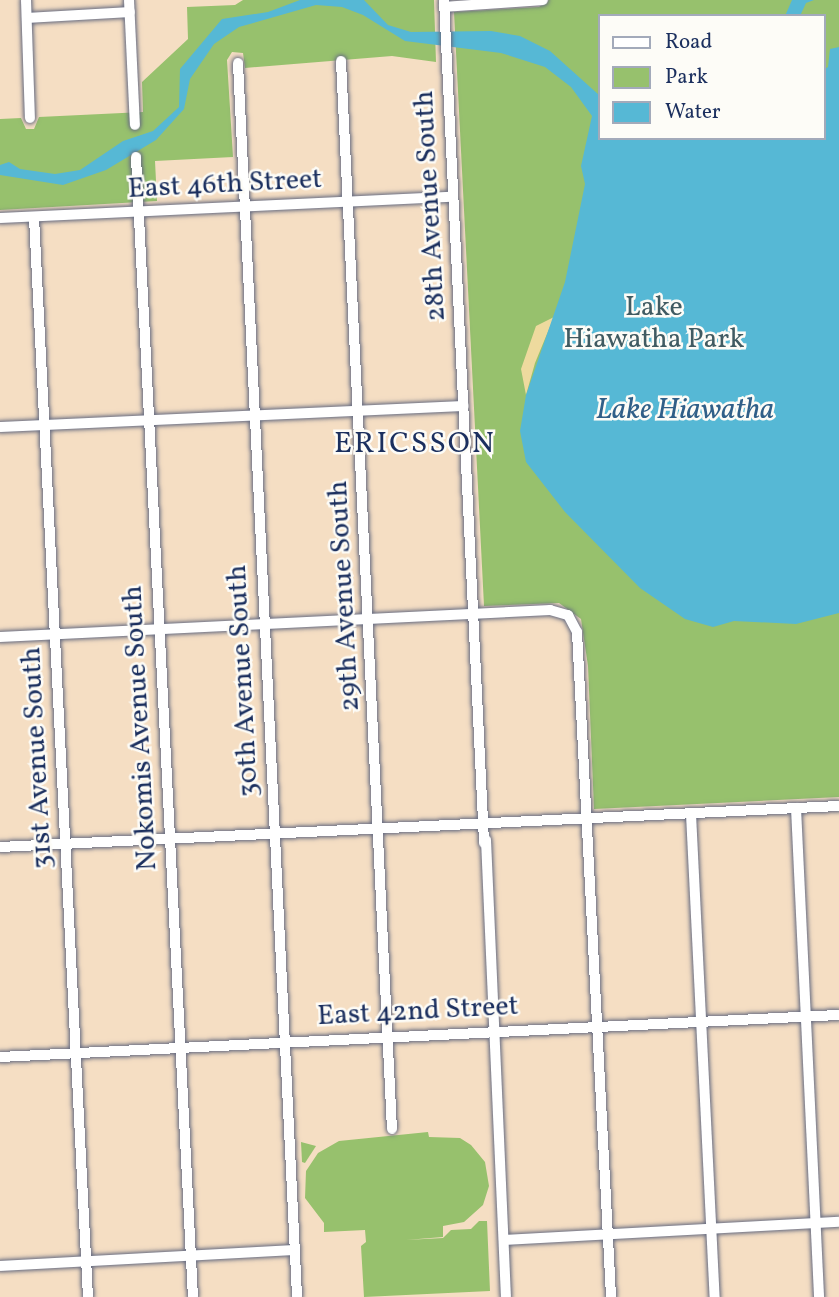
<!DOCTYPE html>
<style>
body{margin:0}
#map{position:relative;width:839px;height:1297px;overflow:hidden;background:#f5dec3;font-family:Vollkorn,serif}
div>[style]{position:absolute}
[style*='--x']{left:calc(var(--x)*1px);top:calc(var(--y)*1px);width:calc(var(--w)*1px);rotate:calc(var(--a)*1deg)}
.green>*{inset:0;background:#97c16d}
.sand>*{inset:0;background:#eeda9e}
.water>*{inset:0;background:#56b8d5}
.roads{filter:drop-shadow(0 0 2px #676c81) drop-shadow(0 0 2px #676c81)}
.minor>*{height:10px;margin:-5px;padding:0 5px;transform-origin:5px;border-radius:5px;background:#fff}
span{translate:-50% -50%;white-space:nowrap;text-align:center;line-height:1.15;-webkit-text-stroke:5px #fdfcf7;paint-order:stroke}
.street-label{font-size:28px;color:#1b2f5e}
.park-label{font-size:28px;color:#405b62}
.water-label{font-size:30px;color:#305f88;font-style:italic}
.neighbourhood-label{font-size:30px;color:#1b2f5e;letter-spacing:2px}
.legend{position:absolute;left:598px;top:14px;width:228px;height:126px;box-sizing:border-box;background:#fdfcf7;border:2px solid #a3aaba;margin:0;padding:9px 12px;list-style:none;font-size:21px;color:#1b2f5e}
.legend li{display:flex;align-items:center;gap:14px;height:35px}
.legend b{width:35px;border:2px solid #a3aaba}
</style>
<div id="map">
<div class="green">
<i style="clip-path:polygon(243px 0,434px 0,436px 62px,392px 56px,245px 68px,243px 53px,232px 52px,227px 60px,233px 157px,155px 161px,157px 201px,0 210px,0 119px,21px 118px,26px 129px,34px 129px,39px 117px,143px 112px,142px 82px,188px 39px,187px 7px,235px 5px)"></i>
<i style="clip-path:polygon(evenodd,549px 0,839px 0,839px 797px,594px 809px,588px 666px,581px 619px,559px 603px,484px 606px,454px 12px,539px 7px,549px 0,599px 16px,823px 16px,823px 138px,599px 138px,599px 16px)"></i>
<i style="clip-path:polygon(428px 1132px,429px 1137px,460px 1138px,471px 1145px,485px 1162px,489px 1186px,483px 1205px,464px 1222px,443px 1226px,443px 1237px,406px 1240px,443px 1238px,451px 1230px,471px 1229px,479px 1221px,487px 1221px,490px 1291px,364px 1297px,361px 1246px,366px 1242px,365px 1230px,324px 1232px,324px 1223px,305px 1198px,306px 1171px,318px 1153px,339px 1141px)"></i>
<i style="clip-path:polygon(301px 1142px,316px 1146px,305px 1163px,302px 1162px)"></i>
</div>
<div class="sand">
<i style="clip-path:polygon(554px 317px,535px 363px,526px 395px,521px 369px,536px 326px)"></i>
</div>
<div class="water">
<i style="clip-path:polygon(300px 0,364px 0,388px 25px,411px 32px,491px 31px,520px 36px,550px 51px,599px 95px,599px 138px,823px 138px,823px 70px,828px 67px,830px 49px,839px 47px,839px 613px,796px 624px,734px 621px,713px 627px,685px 619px,640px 588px,565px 512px,526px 462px,520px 431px,526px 395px,565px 282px,585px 184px,581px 166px,592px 116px,571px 87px,545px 67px,501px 53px,405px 41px,363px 15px,342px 7px,316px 5px,239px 27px,214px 44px,190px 79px,184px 109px,156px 140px,106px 170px,63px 185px,0 175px,0 165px,9px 162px,20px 169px,55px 174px,80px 170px,123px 141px,153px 131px,179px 107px,180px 69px,222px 19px,268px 12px)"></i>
<i style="clip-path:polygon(792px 0,814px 0,806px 3px,800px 16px,785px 16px)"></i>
</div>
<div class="roads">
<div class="minor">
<i style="--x:26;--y:0;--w:118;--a:88.1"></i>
<i style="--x:129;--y:0;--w:125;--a:87.3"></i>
<i style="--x:444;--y:0;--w:844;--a:87.28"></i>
<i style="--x:444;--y:7;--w:99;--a:-4"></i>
<i style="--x:27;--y:18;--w:103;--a:-3.3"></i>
<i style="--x:341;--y:61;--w:1069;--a:87.27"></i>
<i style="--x:238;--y:63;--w:1235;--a:87.26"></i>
<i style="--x:136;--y:157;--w:1141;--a:87.14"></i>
<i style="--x:34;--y:217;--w:1081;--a:87.14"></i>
<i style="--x:0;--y:218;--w:452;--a:-2.7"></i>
<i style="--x:0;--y:427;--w:464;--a:-2.6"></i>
<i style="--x:0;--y:637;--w:551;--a:-2.81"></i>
<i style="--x:550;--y:610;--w:19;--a:16"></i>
<i style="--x:568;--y:615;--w:19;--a:62"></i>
<i style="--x:577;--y:632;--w:666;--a:87.07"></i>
<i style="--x:796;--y:808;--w:490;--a:87.3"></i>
<i style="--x:691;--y:814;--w:484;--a:87.2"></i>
<i style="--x:486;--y:840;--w:457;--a:87.5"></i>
<i style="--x:0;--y:847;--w:840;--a:-2.8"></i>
<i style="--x:0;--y:1057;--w:840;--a:-2.87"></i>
<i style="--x:504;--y:1240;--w:335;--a:-3.1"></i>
<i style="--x:0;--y:1266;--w:294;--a:-3.1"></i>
</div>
</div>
<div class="street-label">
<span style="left:225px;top:185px;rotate:-3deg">East 46th Street</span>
<span style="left:431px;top:206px;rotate:-93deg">28th Avenue South</span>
<span style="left:345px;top:596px;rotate:-93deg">29th Avenue South</span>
<span style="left:244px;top:681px;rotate:-93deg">30th Avenue South</span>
<span style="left:141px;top:728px;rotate:-93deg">Nokomis Avenue South</span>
<span style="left:38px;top:758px;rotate:-93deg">31st Avenue South</span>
<span style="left:418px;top:1012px;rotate:-3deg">East 42nd Street</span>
</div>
<div class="park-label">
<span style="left:654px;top:324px">Lake<br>Hiawatha Park</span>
</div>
<div class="water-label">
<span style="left:685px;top:410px">Lake Hiawatha</span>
</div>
<div class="neighbourhood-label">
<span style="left:415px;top:444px">ERICSSON</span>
</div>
<ul class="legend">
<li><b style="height:9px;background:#fff"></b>Road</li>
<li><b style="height:19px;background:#97c16d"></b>Park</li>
<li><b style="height:19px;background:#56b8d5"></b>Water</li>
</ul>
</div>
